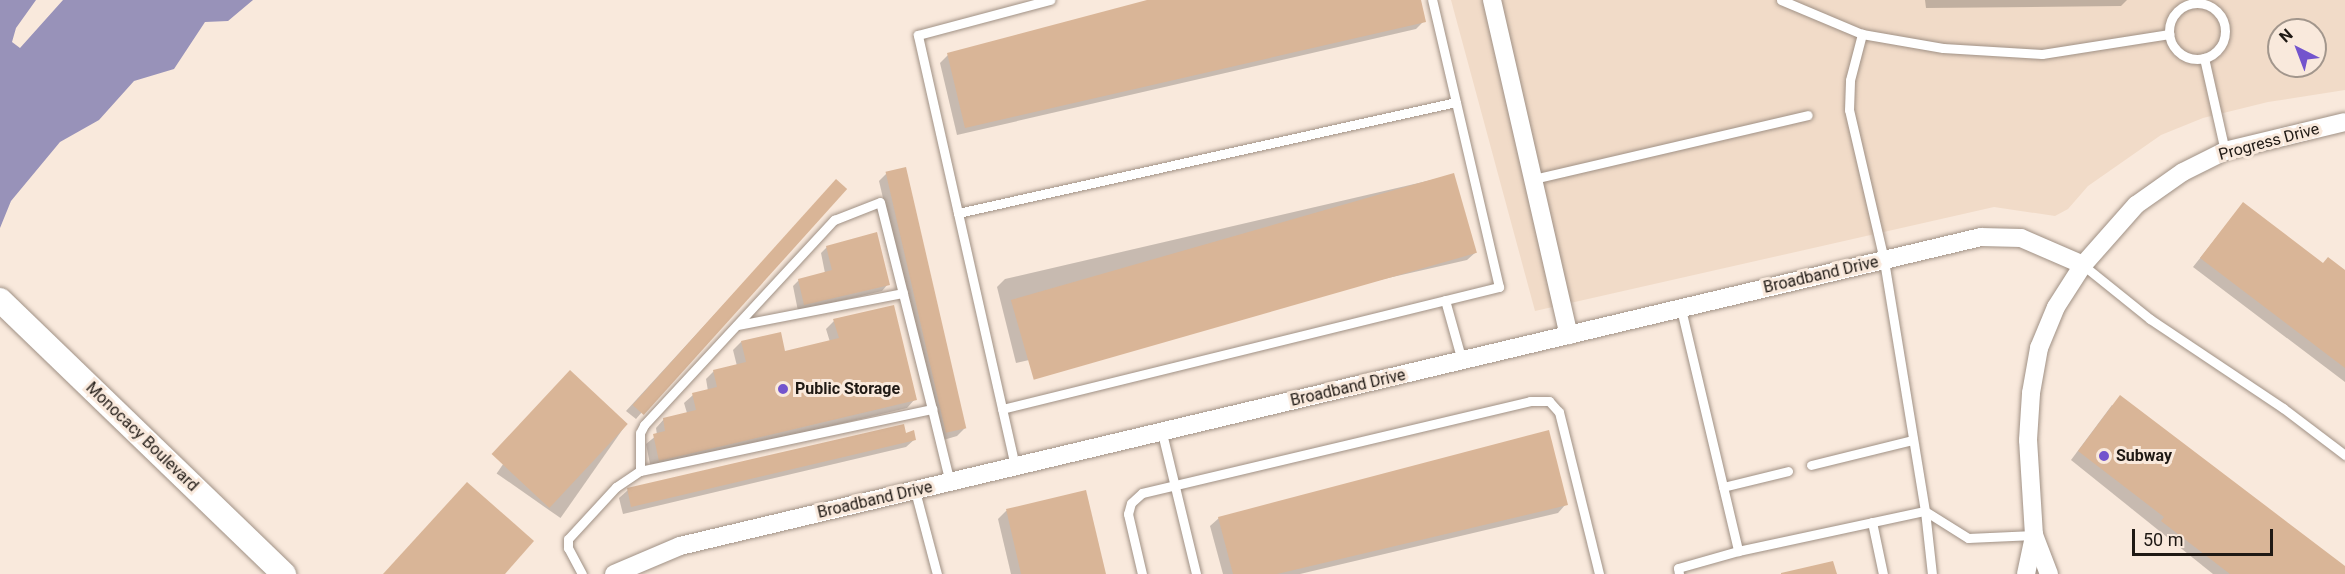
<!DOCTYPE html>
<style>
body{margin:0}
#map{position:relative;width:2345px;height:574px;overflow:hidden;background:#f9e9dc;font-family:Roboto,sans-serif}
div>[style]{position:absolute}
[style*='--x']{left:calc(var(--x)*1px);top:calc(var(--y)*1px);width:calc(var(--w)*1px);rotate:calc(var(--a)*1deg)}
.built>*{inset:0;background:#f1dbc8}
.water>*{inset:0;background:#9892b9}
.shadow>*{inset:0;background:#0003;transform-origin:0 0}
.building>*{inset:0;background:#d9b597;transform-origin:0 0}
.roads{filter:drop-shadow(0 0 2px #a09185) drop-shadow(0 0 2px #a09185)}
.lane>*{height:9px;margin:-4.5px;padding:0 4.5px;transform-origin:4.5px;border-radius:4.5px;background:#fff}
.lane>.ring{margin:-4.5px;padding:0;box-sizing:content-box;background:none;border:9px solid #fff;border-radius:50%}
.street>*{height:18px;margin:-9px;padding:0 9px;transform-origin:9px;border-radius:9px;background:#fff}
.secondary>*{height:24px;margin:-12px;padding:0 12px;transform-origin:12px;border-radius:12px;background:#fff}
.dots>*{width:16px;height:16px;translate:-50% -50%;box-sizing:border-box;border:3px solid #f9e9dc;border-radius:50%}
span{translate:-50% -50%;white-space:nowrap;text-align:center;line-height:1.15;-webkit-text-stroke:6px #f9e9dc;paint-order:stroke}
.street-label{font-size:16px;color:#1f1914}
.poi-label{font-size:16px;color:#1f1914;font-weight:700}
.left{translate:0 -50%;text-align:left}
.north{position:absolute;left:2267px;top:18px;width:60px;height:60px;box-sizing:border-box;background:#f9e9dc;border:2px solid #a2968c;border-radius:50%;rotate:318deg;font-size:16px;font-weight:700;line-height:24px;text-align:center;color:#1f1914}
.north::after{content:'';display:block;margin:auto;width:21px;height:27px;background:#7354cd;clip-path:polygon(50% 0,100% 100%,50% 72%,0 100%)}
.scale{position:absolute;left:2132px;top:529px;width:141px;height:27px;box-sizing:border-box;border:3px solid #1f1914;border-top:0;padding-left:8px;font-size:18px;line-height:21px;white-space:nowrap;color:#1f1914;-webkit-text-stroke:4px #f9e9dc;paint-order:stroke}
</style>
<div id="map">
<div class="built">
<i style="clip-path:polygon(evenodd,1451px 0,2345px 0,2345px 90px,2268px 102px,2203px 118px,2161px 135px,2088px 186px,2068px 209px,2055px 216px,1994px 207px,1535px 311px,1451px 0,2279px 30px,2315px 30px,2315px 66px,2279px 66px,2279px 30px)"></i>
</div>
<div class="water">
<i style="clip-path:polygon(0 0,36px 0,16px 28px,12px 42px,20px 48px,63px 0,253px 0,228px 21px,205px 22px,174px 69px,134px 81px,99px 120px,60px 142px,11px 201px,0 228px)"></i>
</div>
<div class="shadow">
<i style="clip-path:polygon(1153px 0,1419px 0,1424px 21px,1416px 29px,957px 135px,940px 63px,948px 55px)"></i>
<i style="clip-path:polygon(1925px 0,2127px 0,2121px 6px,1926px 8px)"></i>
<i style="clip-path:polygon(887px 173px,965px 428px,957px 436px,940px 441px,879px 181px)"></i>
<i style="clip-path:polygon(1453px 175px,1476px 252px,1467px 260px,1016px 363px,997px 287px,1005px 279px)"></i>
<i style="clip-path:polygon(830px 188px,844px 189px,642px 412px,636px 419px,626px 411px)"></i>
<i style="clip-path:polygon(2243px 204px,2322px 265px,2345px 271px,2345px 382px,2193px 267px)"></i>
<i style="clip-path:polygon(827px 247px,888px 284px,882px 291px,798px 311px,793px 286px,799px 280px,825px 273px,821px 253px)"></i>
<i style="clip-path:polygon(834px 321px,915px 399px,907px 408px,651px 469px,646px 444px,657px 435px,656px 428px,664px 419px,687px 413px,684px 403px,693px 395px,708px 391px,706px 379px,714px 371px,737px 366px,733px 350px,741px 342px,784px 353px,830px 342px,826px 329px)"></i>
<i style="left:562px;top:380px;width:78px;height:114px;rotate:35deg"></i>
<i style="clip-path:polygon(2112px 405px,2345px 568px,2345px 574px,2213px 574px,2071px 460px)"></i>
<i style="clip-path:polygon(905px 435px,915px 439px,906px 447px,623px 514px,619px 498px,628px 490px)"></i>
<i style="clip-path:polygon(1085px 491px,1105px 574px,1011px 574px,998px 519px,1006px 511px)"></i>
<i style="clip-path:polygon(1566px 504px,1558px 513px,1300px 574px,1223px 574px,1210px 526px,1219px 518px)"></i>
</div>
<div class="building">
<i style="clip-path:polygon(1147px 0,1421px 0,1426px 22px,965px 128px,947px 53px)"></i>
<i style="left:906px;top:167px;width:268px;height:21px;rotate:77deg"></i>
<i style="left:1454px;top:173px;width:83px;height:461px;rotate:74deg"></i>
<i style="left:836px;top:179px;width:15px;height:304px;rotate:42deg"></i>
<i style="clip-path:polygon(2243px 202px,2323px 263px,2328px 257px,2345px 270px,2345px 368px,2200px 258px)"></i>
<i style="clip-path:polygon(877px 232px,890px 285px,804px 305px,798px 279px,832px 270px,826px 246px)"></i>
<i style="clip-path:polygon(894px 305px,917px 400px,659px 461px,653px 434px,665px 431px,663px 418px,696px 410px,692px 393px,717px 387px,713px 370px,746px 362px,741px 341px,781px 332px,785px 351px,839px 338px,833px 319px)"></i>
<i style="left:570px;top:370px;width:79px;height:115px;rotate:43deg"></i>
<i style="clip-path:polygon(2120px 395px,2345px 566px,2345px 574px,2230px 574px,2161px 521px,2164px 517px,2078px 451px)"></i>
<i style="clip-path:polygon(904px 424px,906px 433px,914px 430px,916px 440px,631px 507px,627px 488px)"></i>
<i style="clip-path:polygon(1549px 430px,1568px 505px,1277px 574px,1233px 574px,1218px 517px)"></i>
<i style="clip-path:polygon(467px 482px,534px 541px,505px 574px,383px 574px)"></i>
<i style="clip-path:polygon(1086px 490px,1106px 574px,1021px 574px,1006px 509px)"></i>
<i style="clip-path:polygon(1833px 561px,1837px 574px,1781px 574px,1781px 573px)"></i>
</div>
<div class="roads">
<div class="lane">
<i style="--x:1781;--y:0;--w:88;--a:22.8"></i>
<i style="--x:1862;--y:34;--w:82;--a:9.8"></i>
<i style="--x:1943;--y:48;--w:99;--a:3.5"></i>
<i style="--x:2042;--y:54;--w:129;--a:-8.9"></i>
<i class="ring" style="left:2169px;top:3px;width:47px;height:47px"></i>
<i style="--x:2204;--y:58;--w:95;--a:77.3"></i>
<i style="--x:1533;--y:179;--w:282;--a:-13.1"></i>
<i style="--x:958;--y:213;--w:510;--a:-12.57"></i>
<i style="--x:2083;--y:265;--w:86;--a:38.9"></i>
<i style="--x:2150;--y:319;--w:160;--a:33.8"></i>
<i style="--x:2283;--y:408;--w:78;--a:37.2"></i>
<i style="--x:1445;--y:300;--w:63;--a:74.4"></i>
<i style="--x:1681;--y:309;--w:249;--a:76.7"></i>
<i style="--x:738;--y:325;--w:168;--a:-11"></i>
<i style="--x:1002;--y:409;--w:512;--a:-13.79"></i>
<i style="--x:1499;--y:287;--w:295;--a:-103.1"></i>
<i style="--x:1162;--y:433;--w:145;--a:76.4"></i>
<i style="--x:1811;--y:465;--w:105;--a:-13.8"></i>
<i style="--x:1015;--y:466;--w:442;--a:-102.7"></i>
<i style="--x:918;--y:35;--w:137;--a:-14.9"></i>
<i style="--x:640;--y:471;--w:38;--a:-90"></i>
<i style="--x:640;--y:433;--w:9;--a:-63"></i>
<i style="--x:644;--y:425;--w:280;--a:-47.2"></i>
<i style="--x:834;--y:220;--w:49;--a:-21.4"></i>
<i style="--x:880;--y:202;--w:213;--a:75.9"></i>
<i style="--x:1723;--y:487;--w:67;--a:-13.8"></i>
<i style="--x:915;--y:491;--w:86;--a:75.2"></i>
<i style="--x:1925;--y:511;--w:51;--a:32.1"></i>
<i style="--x:1968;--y:538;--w:66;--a:-2.6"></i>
<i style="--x:1925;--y:511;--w:63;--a:83.7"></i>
<i style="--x:1872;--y:522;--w:53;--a:78.1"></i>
<i style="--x:582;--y:574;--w:30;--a:-118"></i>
<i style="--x:568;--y:548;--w:9;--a:-90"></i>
<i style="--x:568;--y:539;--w:71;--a:-47.3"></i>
<i style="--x:616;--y:487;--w:29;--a:-34"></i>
<i style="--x:640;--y:471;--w:299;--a:-12"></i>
<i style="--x:932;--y:409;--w:76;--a:76.3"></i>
<i style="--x:1142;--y:574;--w:62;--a:-103.1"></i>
<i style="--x:1128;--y:514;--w:11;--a:-75"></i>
<i style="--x:1131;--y:503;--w:15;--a:-42"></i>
<i style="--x:1142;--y:493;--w:399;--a:-13.3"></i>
<i style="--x:1530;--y:401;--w:19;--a:0"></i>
<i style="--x:1549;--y:401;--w:15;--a:48"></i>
<i style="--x:1559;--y:412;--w:167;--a:76.1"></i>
<i style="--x:1679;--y:574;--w:6;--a:-99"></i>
<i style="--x:1678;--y:568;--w:62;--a:-15.8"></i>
<i style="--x:1738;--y:551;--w:191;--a:-12.1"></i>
<i style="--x:1925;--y:511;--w:254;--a:-99.3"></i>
<i style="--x:1884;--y:260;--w:154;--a:-103.1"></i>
<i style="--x:1849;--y:110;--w:30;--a:-88"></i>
<i style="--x:1850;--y:80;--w:48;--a:-75.4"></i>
</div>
<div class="street">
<i style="--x:1492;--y:0;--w:344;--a:77.1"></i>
<i style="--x:2034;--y:535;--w:42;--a:69"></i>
<i style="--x:614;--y:574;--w:72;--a:-23"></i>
<i style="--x:680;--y:546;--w:1337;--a:-13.36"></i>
<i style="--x:1981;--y:237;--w:40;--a:1.4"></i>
<i style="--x:2021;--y:238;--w:68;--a:23.5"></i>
<i style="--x:2026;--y:574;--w:40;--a:-78"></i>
<i style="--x:2034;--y:535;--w:95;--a:-93.6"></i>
<i style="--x:2028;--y:440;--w:47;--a:-86.3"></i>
<i style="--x:2031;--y:393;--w:46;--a:-79.9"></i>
<i style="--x:2039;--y:348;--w:44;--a:-67.5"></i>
<i style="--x:2056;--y:307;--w:50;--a:-57.3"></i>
<i style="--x:2083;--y:265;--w:80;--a:-48.5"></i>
<i style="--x:2136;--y:205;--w:57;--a:-35.1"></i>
<i style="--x:2183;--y:172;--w:47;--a:-26.6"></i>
<i style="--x:2225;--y:151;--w:123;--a:-13.6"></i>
</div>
<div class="secondary">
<i style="--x:0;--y:300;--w:395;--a:44"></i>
</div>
</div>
<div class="dots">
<i style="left:783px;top:389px;background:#7354cd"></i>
<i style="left:2104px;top:456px;background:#7354cd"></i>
</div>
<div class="street-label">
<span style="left:2269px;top:142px;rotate:-15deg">Progress Drive</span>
<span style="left:1821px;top:275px;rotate:-13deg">Broadband Drive</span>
<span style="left:1348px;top:388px;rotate:-13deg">Broadband Drive</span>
<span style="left:142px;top:437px;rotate:44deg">Monocacy Boulevard</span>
<span style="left:875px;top:500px;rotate:-13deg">Broadband Drive</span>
</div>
<div class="poi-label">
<span class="left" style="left:795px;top:389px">Public Storage</span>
<span class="left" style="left:2116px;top:456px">Subway</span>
</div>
<div class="north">N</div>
<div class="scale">50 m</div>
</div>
